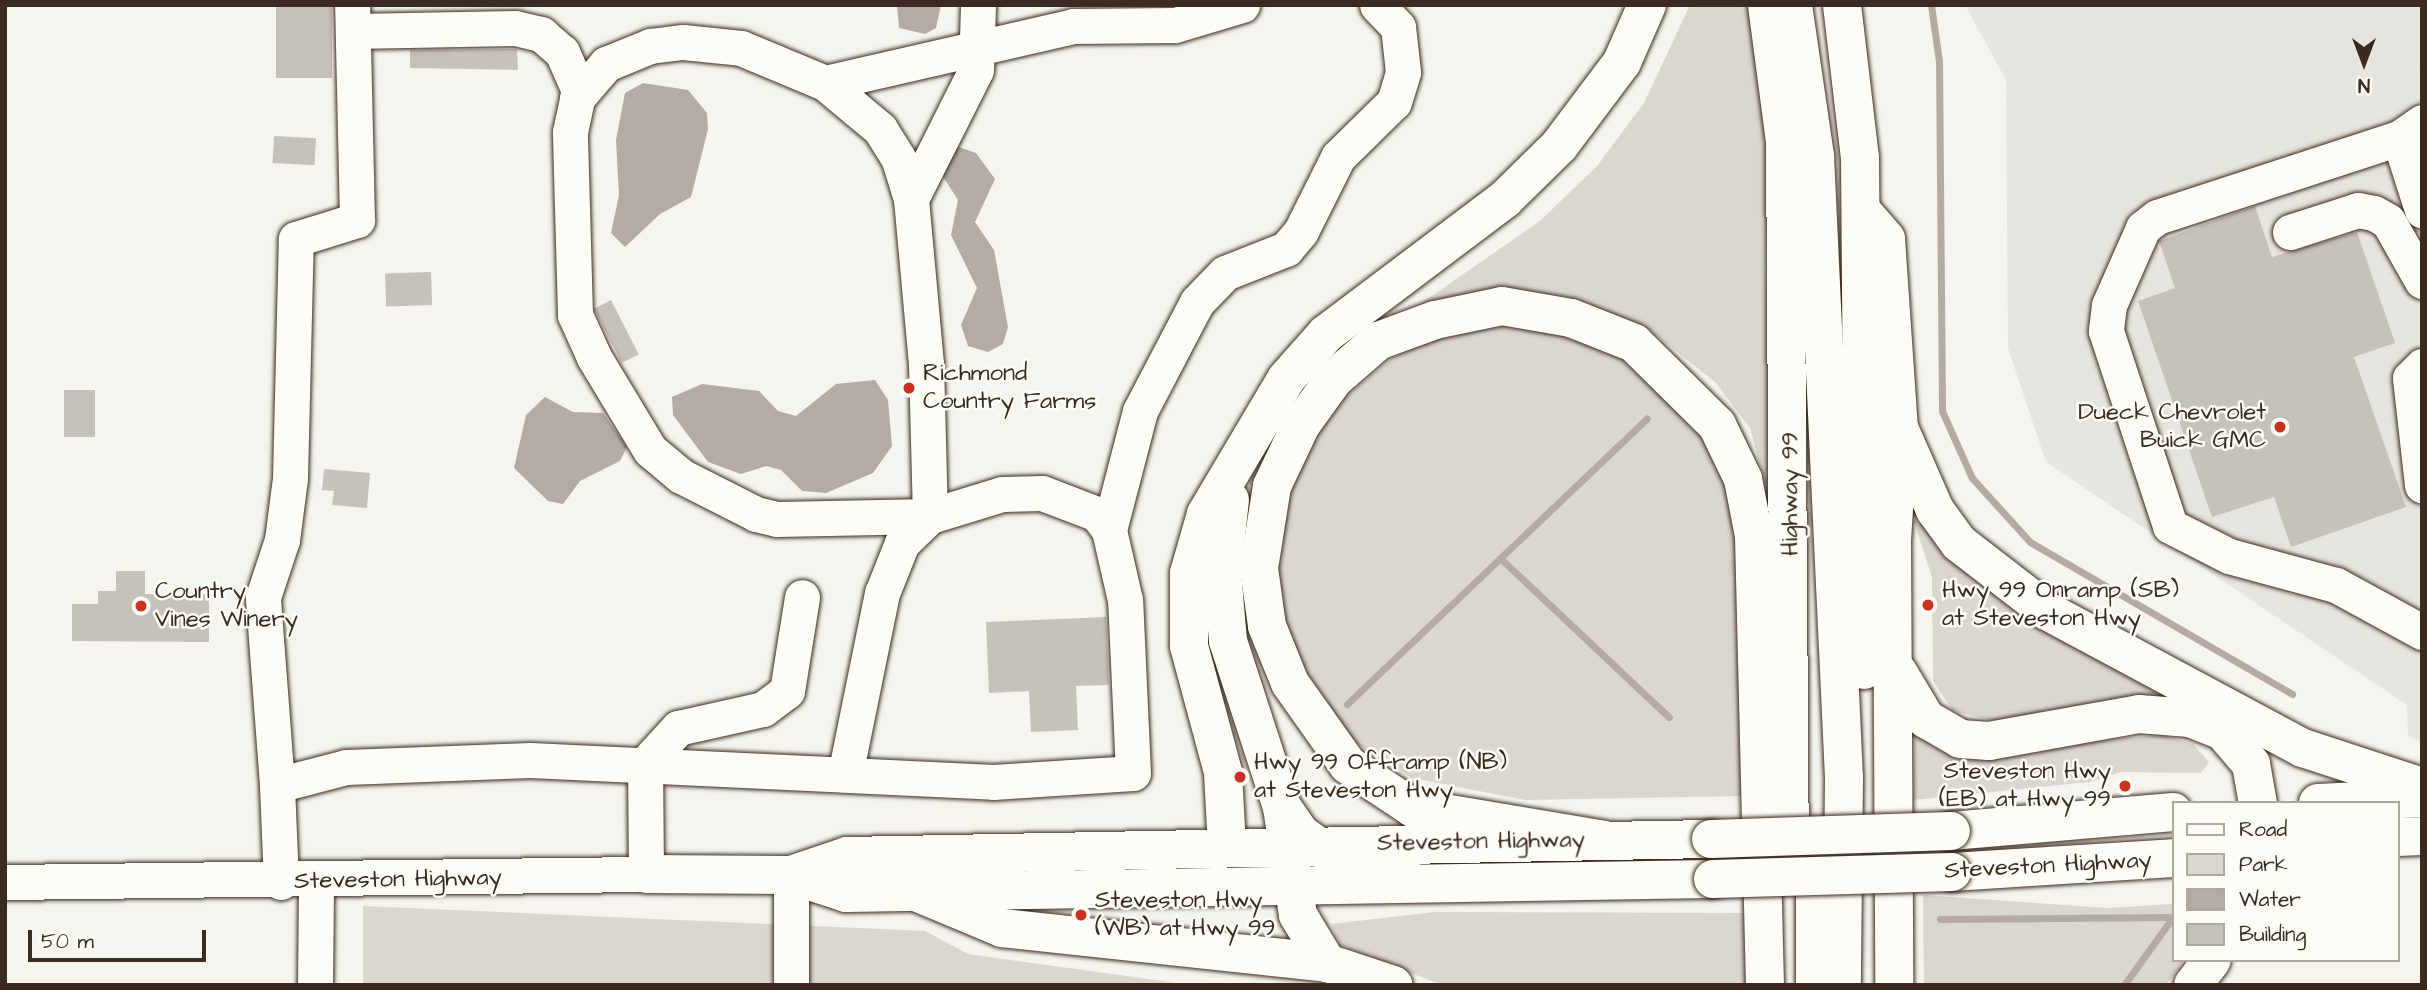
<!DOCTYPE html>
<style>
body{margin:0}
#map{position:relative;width:2427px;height:990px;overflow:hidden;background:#f5f4ee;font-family:"Architects Daughter",sans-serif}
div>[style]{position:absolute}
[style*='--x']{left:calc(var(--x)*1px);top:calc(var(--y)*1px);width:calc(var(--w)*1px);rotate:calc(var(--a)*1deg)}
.built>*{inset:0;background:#e7e5df}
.green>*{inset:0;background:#dad6d0}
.water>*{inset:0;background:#b4aca4}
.stream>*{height:7px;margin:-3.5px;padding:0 3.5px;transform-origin:3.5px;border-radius:3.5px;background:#b4aca4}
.building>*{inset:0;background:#c7c1bb;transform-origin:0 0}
.roads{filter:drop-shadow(0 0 2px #3b2a1e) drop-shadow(0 0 2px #3b2a1e)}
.minor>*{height:35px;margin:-17.5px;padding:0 17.5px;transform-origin:17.5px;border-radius:17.5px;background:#fdfcf7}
.major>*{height:38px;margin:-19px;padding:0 19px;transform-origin:19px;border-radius:19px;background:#fdfcf7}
.highway>*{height:38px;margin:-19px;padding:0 19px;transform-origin:19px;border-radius:19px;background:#fdfcf7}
.bridges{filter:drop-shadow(0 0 2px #3b2a1e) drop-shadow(0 0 2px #3b2a1e)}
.major-bridge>*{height:38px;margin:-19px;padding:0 19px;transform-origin:19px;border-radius:19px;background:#fdfcf7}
.dots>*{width:19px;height:19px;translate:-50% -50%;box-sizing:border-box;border:4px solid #fdfcf7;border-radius:50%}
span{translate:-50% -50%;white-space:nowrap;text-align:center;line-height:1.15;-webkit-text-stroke:5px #fdfcf7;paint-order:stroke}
.poi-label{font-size:24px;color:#3b2a1e}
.left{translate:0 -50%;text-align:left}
.right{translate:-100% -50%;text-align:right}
.street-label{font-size:24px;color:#3b2a1e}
.frame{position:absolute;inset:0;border:7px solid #3b2a1e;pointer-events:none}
.legend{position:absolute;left:2172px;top:801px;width:228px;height:161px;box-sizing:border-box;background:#fdfcf7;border:2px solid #afa8a0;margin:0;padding:9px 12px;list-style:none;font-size:21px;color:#3b2a1e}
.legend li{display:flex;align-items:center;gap:14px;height:35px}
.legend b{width:35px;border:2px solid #afa8a0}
.north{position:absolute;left:2329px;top:28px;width:70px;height:70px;-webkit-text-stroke:5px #fdfcf7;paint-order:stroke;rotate:180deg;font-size:19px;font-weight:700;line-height:28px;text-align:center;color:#3b2a1e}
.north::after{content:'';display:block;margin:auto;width:24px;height:32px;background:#3b2a1e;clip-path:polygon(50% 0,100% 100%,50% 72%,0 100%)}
.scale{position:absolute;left:28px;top:930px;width:178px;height:32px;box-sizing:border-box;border:4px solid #3b2a1e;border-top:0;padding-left:9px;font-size:21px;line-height:24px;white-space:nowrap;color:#3b2a1e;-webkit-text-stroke:5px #fdfcf7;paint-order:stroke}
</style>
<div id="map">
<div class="built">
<i style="clip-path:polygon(1965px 5px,2422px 5px,2422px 68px,2412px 68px,2422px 69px,2422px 742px,2408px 736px,2407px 705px,2046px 462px,2008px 348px,2006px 80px)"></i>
</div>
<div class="green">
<i style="clip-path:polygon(1690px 5px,1750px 5px,1771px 122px,1765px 267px,1781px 541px,1750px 428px,1715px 382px,1648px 329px,1567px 299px,1400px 318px,1540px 221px,1597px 166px,1644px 103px)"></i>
<i style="clip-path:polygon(1512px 323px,1591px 338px,1684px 399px,1739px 499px,1742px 796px,1525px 800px,1412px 778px,1362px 747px,1318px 707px,1281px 639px,1272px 561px,1291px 476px,1338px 403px,1407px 346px)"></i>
<i style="clip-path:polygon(1913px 519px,2168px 694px,2169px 698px,2107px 705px,2106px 700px,1999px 722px,1953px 711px,1933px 681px,1932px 577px)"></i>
<i style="clip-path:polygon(1915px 734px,2072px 742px,2163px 735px,2193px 744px,2209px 762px,2201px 773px,2121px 772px,2089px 782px,1913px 800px)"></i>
<i style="clip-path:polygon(1923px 895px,2107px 908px,2173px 904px,2173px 960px,2184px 960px,2166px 985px,1924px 985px)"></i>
<i style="clip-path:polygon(363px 906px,925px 931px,968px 954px,1191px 985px,363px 985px)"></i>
<i style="clip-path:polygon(1435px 912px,1745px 913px,1746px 985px,1442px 985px,1340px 945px,1331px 924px)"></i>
</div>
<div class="water">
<i style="clip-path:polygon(897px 5px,941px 5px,936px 28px,925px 34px,899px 28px)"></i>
<i style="clip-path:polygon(643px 83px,688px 90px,707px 113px,708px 129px,691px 197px,660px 214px,625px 247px,611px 233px,619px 195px,616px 140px,625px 93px)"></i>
<i style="clip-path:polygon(956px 146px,976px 153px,995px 179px,975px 222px,994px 250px,1008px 327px,1003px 344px,988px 352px,968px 346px,961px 325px,977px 288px,951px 235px,958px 200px,942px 175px)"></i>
<i style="clip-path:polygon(875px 380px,888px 400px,892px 446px,873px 473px,826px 493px,802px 491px,781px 470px,766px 466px,741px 474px,708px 462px,673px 415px,672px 397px,702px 384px,759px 391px,778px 411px,796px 416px,836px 384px)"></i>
<i style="clip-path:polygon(545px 397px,573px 412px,603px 413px,627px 447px,620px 461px,580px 481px,563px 504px,548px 501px,514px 468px,526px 415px)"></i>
</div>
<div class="stream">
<i style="--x:1931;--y:5;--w:57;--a:81.9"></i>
<i style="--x:1939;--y:61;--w:350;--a:89.5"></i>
<i style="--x:1942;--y:411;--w:73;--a:65.9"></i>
<i style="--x:1972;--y:478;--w:86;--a:47.8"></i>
<i style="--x:2030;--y:542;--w:303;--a:30.1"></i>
<i style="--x:1500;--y:558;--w:232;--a:43.3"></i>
<i style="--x:1347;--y:704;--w:414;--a:-43.6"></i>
<i style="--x:1940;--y:919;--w:233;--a:-0.5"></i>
<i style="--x:2173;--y:917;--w:84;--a:125.8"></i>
</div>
<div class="building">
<i style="left:276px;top:5px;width:56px;height:73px"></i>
<i style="clip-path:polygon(517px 49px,518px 70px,410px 68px,410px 50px)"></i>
<i style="left:274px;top:136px;width:42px;height:27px;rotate:3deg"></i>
<i style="clip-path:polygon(2255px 206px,2272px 257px,2357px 232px,2395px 343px,2354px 357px,2406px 507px,2291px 547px,2274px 497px,2212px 517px,2138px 301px,2175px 288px,2159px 241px)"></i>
<i style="left:431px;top:272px;width:33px;height:46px;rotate:88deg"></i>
<i style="left:611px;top:300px;width:61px;height:19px;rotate:63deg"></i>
<i style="left:64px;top:390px;width:31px;height:47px"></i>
<i style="clip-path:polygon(324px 469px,370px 473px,367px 508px,332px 505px,334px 491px,322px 490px)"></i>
<i style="clip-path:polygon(116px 571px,145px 571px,145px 594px,209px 594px,209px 642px,72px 641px,72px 604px,98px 604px,98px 591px,116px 591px)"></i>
<i style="clip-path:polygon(1106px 617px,1109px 685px,1076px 686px,1078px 730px,1031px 732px,1029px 691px,989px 693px,986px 622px)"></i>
</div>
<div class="roads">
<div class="minor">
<i style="--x:353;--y:31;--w:162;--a:-1.1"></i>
<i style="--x:515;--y:28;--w:27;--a:13"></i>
<i style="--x:541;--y:34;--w:28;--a:41"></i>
<i style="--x:562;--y:52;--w:45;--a:66.3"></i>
<i style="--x:683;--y:42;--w:58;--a:5.9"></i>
<i style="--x:741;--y:48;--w:91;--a:22.6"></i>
<i style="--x:825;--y:83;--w:72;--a:39.9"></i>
<i style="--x:880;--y:129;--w:36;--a:58"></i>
<i style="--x:899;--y:160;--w:41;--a:72.9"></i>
<i style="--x:911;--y:199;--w:166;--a:84.8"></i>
<i style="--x:926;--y:364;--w:152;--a:88.5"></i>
<i style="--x:930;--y:516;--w:153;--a:178.9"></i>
<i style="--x:777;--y:519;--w:22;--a:-167"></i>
<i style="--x:756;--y:514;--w:84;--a:-153.1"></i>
<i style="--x:681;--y:476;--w:40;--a:-140"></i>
<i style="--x:650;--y:450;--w:109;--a:-121.1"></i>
<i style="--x:594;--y:357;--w:46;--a:-114.3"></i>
<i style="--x:575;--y:315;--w:183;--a:-91.6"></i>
<i style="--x:570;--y:132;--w:35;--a:-78"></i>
<i style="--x:577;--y:98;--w:45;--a:-49.5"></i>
<i style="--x:606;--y:64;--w:48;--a:-22.2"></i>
<i style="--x:650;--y:46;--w:33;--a:-7"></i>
<i style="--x:825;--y:83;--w:254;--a:-12.9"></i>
<i style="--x:1073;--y:26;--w:102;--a:-0.6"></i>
<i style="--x:1175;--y:25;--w:70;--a:-16.6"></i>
<i style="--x:2422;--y:122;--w:28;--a:145"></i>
<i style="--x:2399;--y:138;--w:255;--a:161.9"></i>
<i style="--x:2157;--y:217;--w:18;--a:142"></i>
<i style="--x:2143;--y:228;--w:84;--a:113.8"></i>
<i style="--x:2109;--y:305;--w:26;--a:97"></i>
<i style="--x:2106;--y:331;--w:205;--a:71.8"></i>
<i style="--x:2170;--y:526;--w:66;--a:27"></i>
<i style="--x:2229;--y:556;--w:111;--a:15.2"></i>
<i style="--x:2336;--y:585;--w:98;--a:28.7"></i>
<i style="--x:2399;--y:138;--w:76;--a:72.3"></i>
<i style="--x:911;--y:199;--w:144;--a:-63.3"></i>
<i style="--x:976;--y:70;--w:65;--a:-88.2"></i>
<i style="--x:2290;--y:232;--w:71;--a:-17.9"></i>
<i style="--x:2358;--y:210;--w:16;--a:11"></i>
<i style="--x:2374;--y:213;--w:16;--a:30"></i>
<i style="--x:2388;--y:221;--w:69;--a:60.5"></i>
<i style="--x:2422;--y:366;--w:17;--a:135"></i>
<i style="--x:2410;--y:378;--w:108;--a:83.6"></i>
<i style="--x:1109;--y:530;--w:123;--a:-75.4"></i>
<i style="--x:1140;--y:411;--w:123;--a:-62.4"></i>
<i style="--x:1197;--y:302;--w:40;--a:-46"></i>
<i style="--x:1225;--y:273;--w:66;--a:-21.5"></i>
<i style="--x:1286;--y:249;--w:23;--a:-50"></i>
<i style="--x:1301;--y:231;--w:83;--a:-63.4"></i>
<i style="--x:1338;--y:157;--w:78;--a:-44.5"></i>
<i style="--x:1394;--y:102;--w:31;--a:-73"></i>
<i style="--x:1403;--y:72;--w:45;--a:-96.3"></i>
<i style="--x:1398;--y:27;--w:30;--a:-134"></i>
<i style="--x:277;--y:785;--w:189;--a:-94.3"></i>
<i style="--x:263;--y:597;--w:60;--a:-71.6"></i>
<i style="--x:282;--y:540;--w:63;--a:-82.6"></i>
<i style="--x:290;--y:478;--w:239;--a:-88.6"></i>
<i style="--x:296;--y:239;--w:64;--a:-17.3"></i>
<i style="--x:357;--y:220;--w:215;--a:-91.3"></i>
<i style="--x:791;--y:875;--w:110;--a:90"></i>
<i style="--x:5;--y:882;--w:641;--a:-0.72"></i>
<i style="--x:646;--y:874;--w:110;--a:-90.5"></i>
<i style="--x:645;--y:764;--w:49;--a:-47.5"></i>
<i style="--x:678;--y:728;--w:87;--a:-12.6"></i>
<i style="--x:763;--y:709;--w:30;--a:-37"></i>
<i style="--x:787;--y:691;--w:95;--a:-80.9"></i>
<i style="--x:281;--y:882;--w:97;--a:-92.4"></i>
<i style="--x:277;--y:785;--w:71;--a:-14.6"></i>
<i style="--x:346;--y:767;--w:184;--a:-2.2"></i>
<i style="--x:530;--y:760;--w:464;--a:2.7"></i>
<i style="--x:993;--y:782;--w:140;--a:-3.7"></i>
<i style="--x:1133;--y:773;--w:173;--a:-92.6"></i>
<i style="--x:1125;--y:600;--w:72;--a:-102.9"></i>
<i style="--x:1109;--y:530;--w:20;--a:-127"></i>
<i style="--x:1097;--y:514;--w:59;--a:-159.1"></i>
<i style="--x:1042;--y:493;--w:40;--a:178.6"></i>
<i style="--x:1002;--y:494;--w:75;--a:163"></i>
<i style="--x:930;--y:516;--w:39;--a:136"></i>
<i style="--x:902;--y:543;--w:54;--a:111.8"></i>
<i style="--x:882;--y:593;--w:181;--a:101.5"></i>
<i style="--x:315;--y:985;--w:103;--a:-89.4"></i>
</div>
<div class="major">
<i style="--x:2318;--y:803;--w:104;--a:-2.8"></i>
<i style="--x:1951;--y:831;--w:223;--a:-4.9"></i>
<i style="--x:2397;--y:837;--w:25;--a:-2"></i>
<i style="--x:1952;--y:872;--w:221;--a:-3.6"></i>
<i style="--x:646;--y:874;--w:145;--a:0.4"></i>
<i style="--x:791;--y:875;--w:58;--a:18.1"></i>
<i style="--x:846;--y:893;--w:867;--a:-0.93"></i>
<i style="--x:791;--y:875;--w:59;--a:-18.7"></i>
<i style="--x:847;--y:856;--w:864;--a:-1.13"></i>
</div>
<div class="highway">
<i style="--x:1767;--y:5;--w:137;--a:82.5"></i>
<i style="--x:1785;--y:141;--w:730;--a:89.61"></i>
<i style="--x:1793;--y:5;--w:153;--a:81.7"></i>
<i style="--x:1815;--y:156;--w:623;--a:87.33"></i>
<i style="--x:1844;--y:778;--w:207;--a:90.6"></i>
<i style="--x:1842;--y:5;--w:154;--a:83.3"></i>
<i style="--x:1860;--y:158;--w:512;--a:89.55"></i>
<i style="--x:1861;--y:210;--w:38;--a:49"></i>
<i style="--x:1886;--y:239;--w:190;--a:86.1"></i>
<i style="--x:1899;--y:429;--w:110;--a:93.6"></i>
<i style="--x:1892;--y:539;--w:446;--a:89.7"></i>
<i style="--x:1900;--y:430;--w:87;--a:66.4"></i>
<i style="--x:1935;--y:510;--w:41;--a:54"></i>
<i style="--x:1959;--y:543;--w:111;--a:37.7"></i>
<i style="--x:2047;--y:611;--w:290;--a:28.2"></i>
<i style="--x:2303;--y:748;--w:125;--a:18.1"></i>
<i style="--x:1230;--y:500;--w:72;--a:96.3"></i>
<i style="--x:1222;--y:572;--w:69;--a:85"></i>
<i style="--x:1228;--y:641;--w:175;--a:72"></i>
<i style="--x:1282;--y:807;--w:33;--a:55"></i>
<i style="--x:1301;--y:834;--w:52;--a:34.9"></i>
<i style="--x:1344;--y:864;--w:74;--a:14.8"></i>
<i style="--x:1898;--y:672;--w:55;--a:59.2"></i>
<i style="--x:1926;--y:719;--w:39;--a:30"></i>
<i style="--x:1960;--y:739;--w:29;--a:4"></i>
<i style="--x:1989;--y:741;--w:152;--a:-10.2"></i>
<i style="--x:2139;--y:714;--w:51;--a:4.5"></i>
<i style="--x:2190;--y:718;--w:41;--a:21.5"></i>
<i style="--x:2210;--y:716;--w:63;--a:49.5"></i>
<i style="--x:2251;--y:764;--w:40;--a:80"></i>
<i style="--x:1282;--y:807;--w:109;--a:81.6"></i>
<i style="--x:1298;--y:915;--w:56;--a:58.9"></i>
<i style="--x:1605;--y:840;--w:195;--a:-170.5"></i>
<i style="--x:1413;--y:808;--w:78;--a:-146.5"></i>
<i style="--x:1348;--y:765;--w:100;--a:-125.3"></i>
<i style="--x:1290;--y:683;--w:61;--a:-112"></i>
<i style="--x:1267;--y:626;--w:59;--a:-97.9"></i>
<i style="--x:1259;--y:568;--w:83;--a:-81"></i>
<i style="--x:1272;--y:486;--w:68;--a:-64.6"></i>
<i style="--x:1301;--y:425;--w:57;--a:-54.3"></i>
<i style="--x:1334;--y:379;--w:58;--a:-40.8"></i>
<i style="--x:1378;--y:341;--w:61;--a:-20.2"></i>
<i style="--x:1435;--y:320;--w:68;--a:-11.8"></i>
<i style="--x:1502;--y:306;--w:70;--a:9.9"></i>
<i style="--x:1571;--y:318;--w:68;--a:21.6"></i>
<i style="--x:1634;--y:343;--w:117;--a:44.7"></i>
<i style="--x:1717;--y:425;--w:60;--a:64.3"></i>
<i style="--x:1743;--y:479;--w:58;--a:79.1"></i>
<i style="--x:1754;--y:536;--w:449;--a:88.6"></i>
<i style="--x:1227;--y:847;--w:75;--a:-93.1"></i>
<i style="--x:1223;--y:772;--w:131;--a:-105.1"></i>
<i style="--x:1189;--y:646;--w:73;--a:-90"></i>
<i style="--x:1189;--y:573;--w:61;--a:-73.9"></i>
<i style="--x:1206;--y:514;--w:157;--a:-59.3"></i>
<i style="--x:1286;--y:379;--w:60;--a:-48.4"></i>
<i style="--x:1326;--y:334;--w:224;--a:-37"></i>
<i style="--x:1505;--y:199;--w:76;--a:-44.5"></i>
<i style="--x:1559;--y:146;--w:105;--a:-53.1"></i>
<i style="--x:1622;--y:62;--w:62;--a:-66.3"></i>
<i style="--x:916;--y:892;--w:93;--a:22.7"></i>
<i style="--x:1002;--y:928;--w:327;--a:6.1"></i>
<i style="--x:1327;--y:963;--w:70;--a:18.4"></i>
<i style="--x:1815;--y:985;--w:142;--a:-90"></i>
<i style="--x:2193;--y:985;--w:31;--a:-53"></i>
</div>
</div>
<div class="bridges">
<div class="major-bridge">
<i style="--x:1711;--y:839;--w:240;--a:-1.9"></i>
<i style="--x:1713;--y:879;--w:239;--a:-1.7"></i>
</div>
</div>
<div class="dots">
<i style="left:909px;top:388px;background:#c8321e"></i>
<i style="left:2280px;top:427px;background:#c8321e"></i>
<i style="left:1928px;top:605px;background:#c8321e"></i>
<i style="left:141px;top:606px;background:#c8321e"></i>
<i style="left:1240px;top:777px;background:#c8321e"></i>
<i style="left:2125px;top:786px;background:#c8321e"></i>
<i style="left:1081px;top:915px;background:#c8321e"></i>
</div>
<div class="poi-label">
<span class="left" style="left:923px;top:388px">Richmond<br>Country Farms</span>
<span class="right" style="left:2266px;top:427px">Dueck Chevrolet<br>Buick GMC</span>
<span class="left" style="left:1942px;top:605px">Hwy 99 Onramp (SB)<br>at Steveston Hwy</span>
<span class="left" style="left:155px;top:606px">Country<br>Vines Winery</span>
<span class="left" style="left:1254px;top:777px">Hwy 99 Offramp (NB)<br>at Steveston Hwy</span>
<span class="right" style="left:2111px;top:786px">Steveston Hwy<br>(EB) at Hwy 99</span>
<span class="left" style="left:1095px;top:915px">Steveston Hwy<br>(WB) at Hwy 99</span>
</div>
<div class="street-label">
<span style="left:1791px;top:494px;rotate:-90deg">Highway 99</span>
<span style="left:1481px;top:842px;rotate:-1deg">Steveston Highway</span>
<span style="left:2048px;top:866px;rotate:-3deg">Steveston Highway</span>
<span style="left:398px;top:880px;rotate:-1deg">Steveston Highway</span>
</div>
<div class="frame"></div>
<ul class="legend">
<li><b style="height:9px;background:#fdfcf7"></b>Road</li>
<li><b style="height:19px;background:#dad6d0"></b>Park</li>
<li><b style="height:19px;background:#b4aca4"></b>Water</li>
<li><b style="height:19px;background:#c7c1bb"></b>Building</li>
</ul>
<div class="north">N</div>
<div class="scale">50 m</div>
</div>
